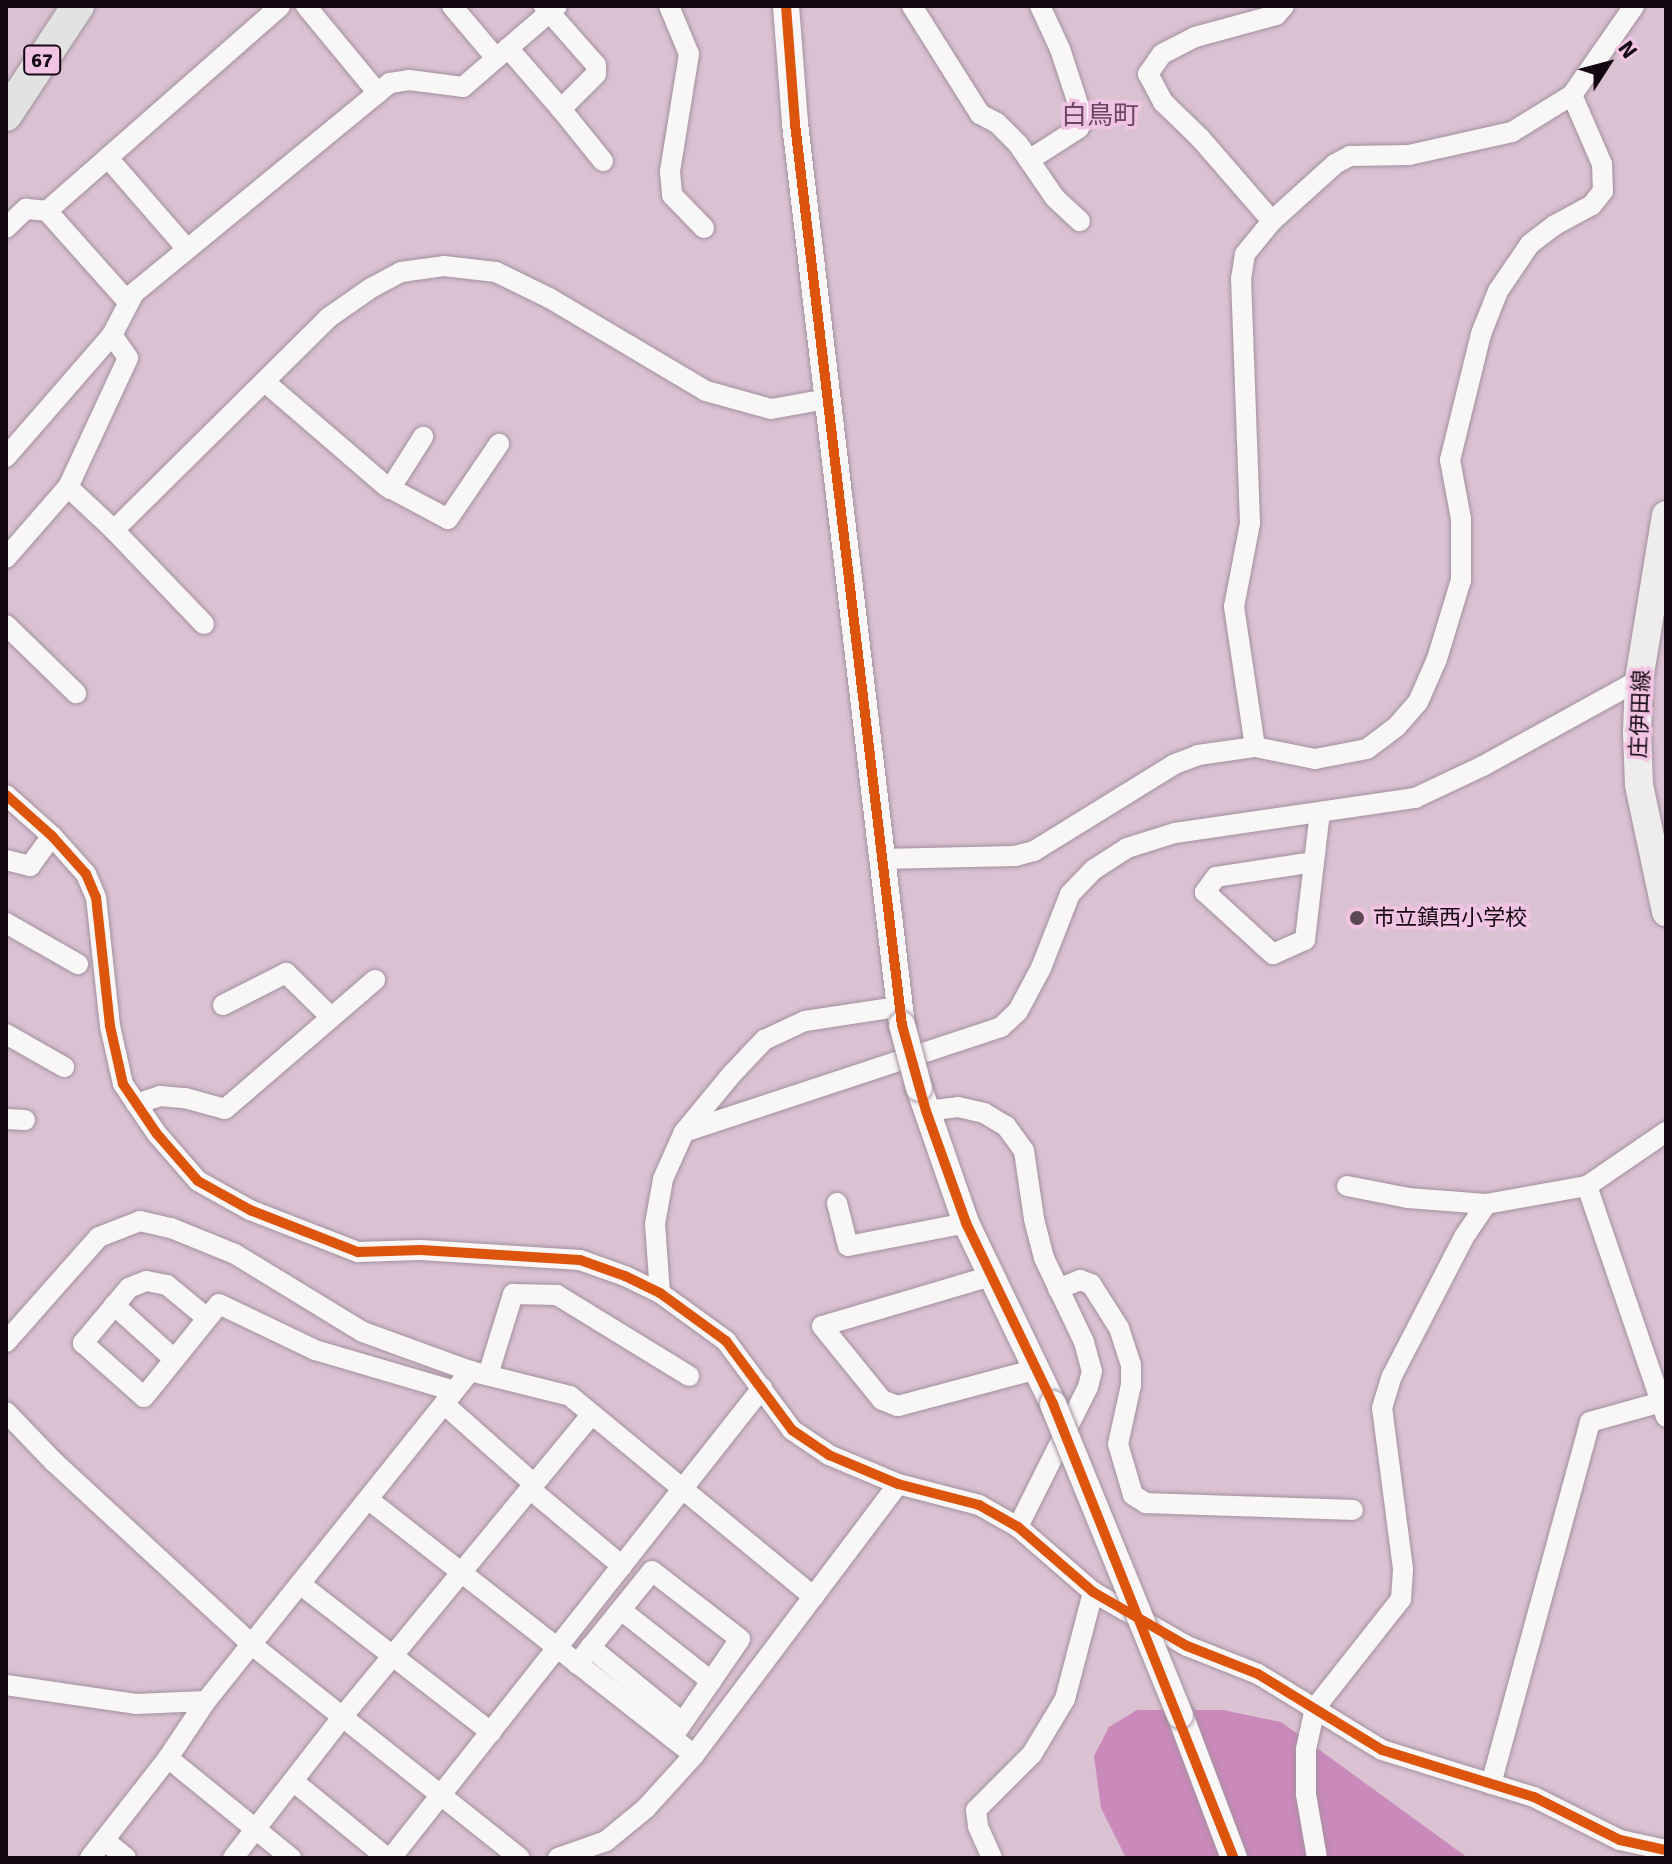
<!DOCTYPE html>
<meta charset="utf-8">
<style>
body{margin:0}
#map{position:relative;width:1672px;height:1864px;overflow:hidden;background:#dac2d3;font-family:Signika,"Noto Sans JP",sans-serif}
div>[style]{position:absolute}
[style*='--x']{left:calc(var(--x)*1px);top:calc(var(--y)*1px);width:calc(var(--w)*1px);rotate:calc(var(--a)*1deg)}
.forest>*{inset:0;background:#c989ba}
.roads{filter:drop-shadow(0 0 2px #a2909d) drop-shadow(0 0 2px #a2909d)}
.minor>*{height:20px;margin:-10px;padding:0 10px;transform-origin:10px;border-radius:10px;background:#f9f6f8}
.tertiary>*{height:26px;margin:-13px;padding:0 13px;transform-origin:13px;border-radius:13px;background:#f9f6f8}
.secondary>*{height:28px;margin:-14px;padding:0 14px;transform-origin:14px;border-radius:14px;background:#eeeced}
.primary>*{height:32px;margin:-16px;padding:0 16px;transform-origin:16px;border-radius:16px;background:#e2e2e2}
.bridges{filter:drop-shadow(0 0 2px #a2909d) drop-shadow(0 0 2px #a2909d)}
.tertiary-bridge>*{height:26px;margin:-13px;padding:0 13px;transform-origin:13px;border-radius:13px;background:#f9f6f8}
.cycleway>*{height:10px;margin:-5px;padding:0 5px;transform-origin:5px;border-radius:5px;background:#dd550c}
.dots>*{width:22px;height:22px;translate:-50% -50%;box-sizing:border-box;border:4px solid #f1c4e4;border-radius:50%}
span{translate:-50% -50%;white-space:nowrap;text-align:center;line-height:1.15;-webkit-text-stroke:7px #f1c4e4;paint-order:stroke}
.shield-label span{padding:2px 6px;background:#f1c4e4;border:2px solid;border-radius:6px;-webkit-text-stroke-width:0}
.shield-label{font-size:20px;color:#150711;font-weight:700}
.street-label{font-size:22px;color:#150711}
.poi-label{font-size:22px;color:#150711}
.left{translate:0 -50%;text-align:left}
.quarter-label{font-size:26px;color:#6b4561}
.frame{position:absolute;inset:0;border:8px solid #150711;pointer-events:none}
.north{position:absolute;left:1568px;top:24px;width:80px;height:80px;-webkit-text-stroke:6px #f1c4e4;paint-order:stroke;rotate:54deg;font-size:22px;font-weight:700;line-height:32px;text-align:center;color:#150711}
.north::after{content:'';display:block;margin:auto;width:28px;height:36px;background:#150711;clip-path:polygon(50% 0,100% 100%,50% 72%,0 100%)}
</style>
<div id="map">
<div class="forest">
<i style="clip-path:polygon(1137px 1710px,1223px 1710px,1281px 1722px,1468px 1858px,1126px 1858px,1101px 1808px,1094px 1756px,1109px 1727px)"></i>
</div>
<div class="roads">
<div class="minor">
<i style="--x:306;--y:6;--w:113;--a:50.4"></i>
<i style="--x:452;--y:6;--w:68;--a:49.8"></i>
<i style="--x:669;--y:6;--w:52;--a:67.4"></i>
<i style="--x:689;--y:54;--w:119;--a:99.2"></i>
<i style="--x:670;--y:171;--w:24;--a:85"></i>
<i style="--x:672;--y:195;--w:46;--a:45.9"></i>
<i style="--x:912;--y:6;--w:128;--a:57.8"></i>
<i style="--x:980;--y:114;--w:19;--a:28"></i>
<i style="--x:997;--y:123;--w:30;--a:45"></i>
<i style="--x:1018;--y:144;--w:65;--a:55.6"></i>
<i style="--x:1055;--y:198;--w:34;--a:43"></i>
<i style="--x:508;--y:48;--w:81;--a:49"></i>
<i style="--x:561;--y:109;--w:49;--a:-45"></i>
<i style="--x:596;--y:74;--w:9;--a:-90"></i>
<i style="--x:596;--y:65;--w:79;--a:-131.4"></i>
<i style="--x:1572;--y:95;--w:75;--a:66.5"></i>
<i style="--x:1602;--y:164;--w:27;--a:88"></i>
<i style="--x:1603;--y:191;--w:18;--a:128"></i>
<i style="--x:1592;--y:205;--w:42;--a:151.6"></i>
<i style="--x:1555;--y:225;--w:31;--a:143"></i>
<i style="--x:1530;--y:244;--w:57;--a:124.2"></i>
<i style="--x:1498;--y:291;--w:46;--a:111.6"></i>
<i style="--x:1481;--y:334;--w:130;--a:103.8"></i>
<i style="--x:1450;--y:460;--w:60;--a:79.4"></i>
<i style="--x:1461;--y:519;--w:61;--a:90"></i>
<i style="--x:1461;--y:580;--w:83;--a:106.9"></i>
<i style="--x:1437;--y:659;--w:47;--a:113.8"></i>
<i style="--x:1418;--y:702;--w:33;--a:131"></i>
<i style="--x:1396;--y:727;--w:36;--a:143"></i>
<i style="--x:1367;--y:749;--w:53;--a:169.1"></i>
<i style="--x:1315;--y:759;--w:61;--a:-168.7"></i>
<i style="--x:1255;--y:747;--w:142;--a:-98.5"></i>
<i style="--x:1234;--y:607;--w:86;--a:-79.2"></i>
<i style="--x:1250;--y:523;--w:244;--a:-92.1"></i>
<i style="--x:1241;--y:279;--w:25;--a:-81"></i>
<i style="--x:1245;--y:254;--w:43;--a:-50.7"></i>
<i style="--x:1272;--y:221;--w:85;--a:-42.1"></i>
<i style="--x:1335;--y:164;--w:17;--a:-28"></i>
<i style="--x:1350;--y:156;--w:59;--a:-1"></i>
<i style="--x:1409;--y:155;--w:106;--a:-12.6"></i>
<i style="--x:1512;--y:132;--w:70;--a:-31.7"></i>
<i style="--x:1572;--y:95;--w:108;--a:-55.1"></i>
<i style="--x:561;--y:109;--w:67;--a:51.1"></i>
<i style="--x:108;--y:158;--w:121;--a:49"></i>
<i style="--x:1029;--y:160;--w:59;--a:-32.6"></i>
<i style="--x:1079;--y:128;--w:10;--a:-66"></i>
<i style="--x:1083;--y:119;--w:74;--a:-108.2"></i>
<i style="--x:1060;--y:49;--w:47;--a:-114.9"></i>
<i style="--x:47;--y:211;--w:123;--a:48.3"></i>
<i style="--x:1272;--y:221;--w:110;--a:-130.9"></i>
<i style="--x:1200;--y:138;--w:52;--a:-135.8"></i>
<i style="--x:1163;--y:102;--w:32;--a:-118"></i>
<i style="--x:1148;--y:74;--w:24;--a:-55"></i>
<i style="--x:1162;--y:54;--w:37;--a:-27"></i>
<i style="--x:1195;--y:37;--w:84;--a:-15.2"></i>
<i style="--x:1276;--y:15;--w:12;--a:-48"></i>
<i style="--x:6;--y:228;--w:28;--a:-44"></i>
<i style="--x:26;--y:209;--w:21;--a:5"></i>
<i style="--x:47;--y:211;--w:310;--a:-41.3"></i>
<i style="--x:112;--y:335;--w:28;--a:55"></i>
<i style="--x:128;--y:358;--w:142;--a:114.9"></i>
<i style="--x:68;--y:487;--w:63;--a:43.1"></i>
<i style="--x:265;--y:382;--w:160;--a:40.7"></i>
<i style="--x:386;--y:486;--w:70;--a:28"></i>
<i style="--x:448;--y:519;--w:91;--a:-55.8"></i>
<i style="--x:6;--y:457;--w:162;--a:-49"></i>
<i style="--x:112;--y:335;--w:47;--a:-62.4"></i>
<i style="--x:134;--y:293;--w:331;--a:-39.4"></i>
<i style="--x:390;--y:83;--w:19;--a:-9"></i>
<i style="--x:409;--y:80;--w:54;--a:7.4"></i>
<i style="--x:463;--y:87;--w:124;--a:-40.8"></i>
<i style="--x:390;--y:489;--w:62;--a:-57.6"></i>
<i style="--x:6;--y:558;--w:94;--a:-48.9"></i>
<i style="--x:204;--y:624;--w:130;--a:-133.8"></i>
<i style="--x:114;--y:530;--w:301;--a:-44.7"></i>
<i style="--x:328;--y:318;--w:52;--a:-34.9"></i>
<i style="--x:371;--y:288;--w:34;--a:-28"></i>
<i style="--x:401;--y:272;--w:43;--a:-7.9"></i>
<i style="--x:444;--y:266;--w:52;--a:6.6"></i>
<i style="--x:496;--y:272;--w:61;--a:26.1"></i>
<i style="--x:551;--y:299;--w:180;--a:30.7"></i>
<i style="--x:706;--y:391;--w:67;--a:15.5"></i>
<i style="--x:771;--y:409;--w:57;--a:-10.1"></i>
<i style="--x:6;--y:625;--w:98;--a:44.2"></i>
<i style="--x:6;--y:795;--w:62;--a:41.7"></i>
<i style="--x:52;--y:836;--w:51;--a:48.2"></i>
<i style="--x:86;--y:874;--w:25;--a:67"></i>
<i style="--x:96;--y:897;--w:130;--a:83.8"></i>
<i style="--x:110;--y:1026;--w:59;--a:77.4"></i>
<i style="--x:123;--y:1084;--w:60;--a:55.8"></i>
<i style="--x:157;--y:1134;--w:62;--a:48.9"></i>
<i style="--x:198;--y:1181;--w:60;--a:29.1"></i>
<i style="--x:250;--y:1210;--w:116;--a:21.3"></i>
<i style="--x:358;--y:1252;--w:63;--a:-1.8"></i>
<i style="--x:421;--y:1250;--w:159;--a:3.6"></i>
<i style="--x:580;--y:1260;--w:48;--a:19.6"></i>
<i style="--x:625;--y:1276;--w:39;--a:26"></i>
<i style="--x:660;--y:1293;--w:82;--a:36"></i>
<i style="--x:726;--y:1341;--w:111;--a:53.4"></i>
<i style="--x:792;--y:1430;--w:45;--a:34"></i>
<i style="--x:829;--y:1455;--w:75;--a:22.8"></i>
<i style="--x:898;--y:1484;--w:84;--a:14.5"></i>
<i style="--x:979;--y:1505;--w:45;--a:29.4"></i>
<i style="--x:1018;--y:1527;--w:99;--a:40.9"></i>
<i style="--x:1093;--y:1592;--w:108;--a:29.9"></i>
<i style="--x:1187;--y:1646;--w:76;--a:21.5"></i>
<i style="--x:1258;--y:1674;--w:145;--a:31.5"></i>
<i style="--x:1382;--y:1750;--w:159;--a:17.2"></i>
<i style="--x:1534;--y:1797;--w:96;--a:26.6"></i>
<i style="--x:1620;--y:1840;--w:47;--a:12.3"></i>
<i style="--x:881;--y:859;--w:134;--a:-1.3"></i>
<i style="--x:1015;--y:856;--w:20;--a:-15"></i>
<i style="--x:1034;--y:851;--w:166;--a:-31.7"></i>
<i style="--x:1175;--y:764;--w:25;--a:-21"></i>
<i style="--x:1198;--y:755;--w:58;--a:-8"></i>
<i style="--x:6;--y:860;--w:25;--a:14"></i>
<i style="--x:30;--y:866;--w:37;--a:-54"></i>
<i style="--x:1314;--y:862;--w:99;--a:171.3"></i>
<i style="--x:1216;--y:877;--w:19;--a:126"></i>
<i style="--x:1205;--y:892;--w:92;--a:42.4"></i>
<i style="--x:1273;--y:954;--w:35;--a:-24"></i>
<i style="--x:1305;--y:940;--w:79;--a:-83.4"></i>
<i style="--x:1314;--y:862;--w:50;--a:-83.2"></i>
<i style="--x:6;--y:923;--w:83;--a:29.7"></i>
<i style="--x:223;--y:1005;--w:71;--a:-26.9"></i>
<i style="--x:286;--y:973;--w:63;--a:44.4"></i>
<i style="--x:6;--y:1034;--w:67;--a:29.6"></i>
<i style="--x:136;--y:1104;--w:25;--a:-18"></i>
<i style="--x:160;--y:1096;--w:25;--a:5"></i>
<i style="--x:185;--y:1098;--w:41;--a:15.4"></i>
<i style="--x:225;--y:1109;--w:198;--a:-40.7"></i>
<i style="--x:926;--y:1111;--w:32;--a:-7"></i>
<i style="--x:958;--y:1107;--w:27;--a:13"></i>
<i style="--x:984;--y:1113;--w:26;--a:31"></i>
<i style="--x:1006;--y:1126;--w:31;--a:54"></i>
<i style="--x:1024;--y:1151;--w:69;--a:81.6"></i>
<i style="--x:1034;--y:1219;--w:40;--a:75.6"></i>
<i style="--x:1044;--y:1258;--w:93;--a:64.5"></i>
<i style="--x:1084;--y:1342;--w:30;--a:75"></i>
<i style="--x:1092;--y:1371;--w:16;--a:104"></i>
<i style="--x:1088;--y:1387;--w:157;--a:116.6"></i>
<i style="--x:6;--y:1119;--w:19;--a:3"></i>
<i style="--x:684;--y:1132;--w:334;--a:-18.3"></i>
<i style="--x:1001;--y:1027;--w:23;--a:-43"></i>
<i style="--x:1018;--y:1011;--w:49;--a:-61.9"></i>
<i style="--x:1041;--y:968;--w:79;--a:-68.6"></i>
<i style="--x:1070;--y:894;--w:33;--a:-46"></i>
<i style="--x:1093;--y:870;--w:40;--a:-32.9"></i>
<i style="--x:1127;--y:848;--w:50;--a:-17.4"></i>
<i style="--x:1175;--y:833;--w:243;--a:-8.3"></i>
<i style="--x:1415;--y:798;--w:75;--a:-25.2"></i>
<i style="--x:1483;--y:766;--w:178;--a:-28.9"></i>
<i style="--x:1347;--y:1186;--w:62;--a:11.1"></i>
<i style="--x:1408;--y:1198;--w:78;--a:4.4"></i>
<i style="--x:1486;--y:1204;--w:103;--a:-10.1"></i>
<i style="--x:1587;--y:1186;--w:96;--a:-34.4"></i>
<i style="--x:1587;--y:1186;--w:244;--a:71.1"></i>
<i style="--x:837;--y:1203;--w:44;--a:75.7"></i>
<i style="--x:848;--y:1246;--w:120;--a:-11"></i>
<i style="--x:991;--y:1276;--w:176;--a:163.5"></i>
<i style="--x:822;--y:1326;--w:95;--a:51"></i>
<i style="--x:882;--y:1400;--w:17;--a:21"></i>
<i style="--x:898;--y:1406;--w:144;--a:-14.9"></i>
<i style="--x:1058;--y:1289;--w:24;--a:-22"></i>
<i style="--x:1080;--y:1280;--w:12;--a:20"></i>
<i style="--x:1091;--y:1284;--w:52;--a:57.5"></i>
<i style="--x:1119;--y:1328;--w:38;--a:72"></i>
<i style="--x:1131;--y:1364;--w:21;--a:90"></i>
<i style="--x:1131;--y:1385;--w:60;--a:102.4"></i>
<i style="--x:1118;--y:1444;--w:53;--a:73.6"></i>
<i style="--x:1133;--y:1495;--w:15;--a:32"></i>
<i style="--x:1146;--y:1503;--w:207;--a:1.9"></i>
<i style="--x:660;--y:1293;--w:69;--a:-94.1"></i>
<i style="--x:655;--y:1224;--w:46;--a:-79.9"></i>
<i style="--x:663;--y:1179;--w:51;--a:-65.9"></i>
<i style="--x:684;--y:1132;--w:75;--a:-50.4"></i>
<i style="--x:732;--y:1074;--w:47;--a:-46.7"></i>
<i style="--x:764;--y:1040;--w:45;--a:-24.9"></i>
<i style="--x:805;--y:1021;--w:94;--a:-8.6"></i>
<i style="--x:114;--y:1305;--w:81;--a:42"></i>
<i style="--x:207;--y:1318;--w:52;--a:-140.5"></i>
<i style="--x:167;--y:1285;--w:21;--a:-169"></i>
<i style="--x:146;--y:1281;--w:18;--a:158"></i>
<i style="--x:129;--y:1288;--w:72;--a:129.9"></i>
<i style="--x:83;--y:1343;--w:81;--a:41.5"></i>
<i style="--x:144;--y:1397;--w:119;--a:-51.1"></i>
<i style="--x:219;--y:1304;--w:106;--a:25.6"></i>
<i style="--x:315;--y:1350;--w:145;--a:16.4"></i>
<i style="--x:6;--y:1342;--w:140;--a:-48.5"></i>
<i style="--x:99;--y:1237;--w:44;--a:-21.3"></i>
<i style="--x:140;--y:1221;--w:32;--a:13"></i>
<i style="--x:171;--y:1228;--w:69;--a:22.1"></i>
<i style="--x:235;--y:1254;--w:150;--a:31.4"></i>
<i style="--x:363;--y:1332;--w:114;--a:20"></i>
<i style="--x:470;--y:1371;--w:103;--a:14"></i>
<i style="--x:570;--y:1396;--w:316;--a:39.5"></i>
<i style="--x:488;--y:1375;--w:85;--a:-72.8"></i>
<i style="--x:513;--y:1294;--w:44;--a:1.3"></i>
<i style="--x:557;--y:1295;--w:155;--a:31.5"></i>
<i style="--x:444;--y:1404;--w:120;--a:41.6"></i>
<i style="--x:6;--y:1412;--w:69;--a:46.2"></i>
<i style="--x:54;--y:1462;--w:270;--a:42.7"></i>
<i style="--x:252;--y:1645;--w:342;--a:38.5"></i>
<i style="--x:530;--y:1489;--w:120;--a:39.9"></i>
<i style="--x:369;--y:1500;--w:413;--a:38.1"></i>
<i style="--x:300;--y:1584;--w:242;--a:37.8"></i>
<i style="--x:621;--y:1610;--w:115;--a:38.3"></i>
<i style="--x:590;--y:1647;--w:119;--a:39.2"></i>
<i style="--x:577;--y:1664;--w:119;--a:-51.1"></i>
<i style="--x:652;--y:1571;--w:111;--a:37.7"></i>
<i style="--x:740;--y:1639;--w:120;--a:124.5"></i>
<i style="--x:6;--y:1685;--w:131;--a:8.3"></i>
<i style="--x:136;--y:1704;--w:70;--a:-2.5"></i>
<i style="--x:168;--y:1758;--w:159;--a:39.1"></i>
<i style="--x:293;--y:1781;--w:122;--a:39.3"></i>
<i style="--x:1491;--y:1784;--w:375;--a:-74.7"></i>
<i style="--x:1590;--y:1422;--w:74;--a:-15.7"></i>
<i style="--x:104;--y:1840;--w:28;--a:39"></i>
<i style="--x:90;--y:1858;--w:127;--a:-52"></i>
<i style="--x:168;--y:1758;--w:69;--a:-56.3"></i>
<i style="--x:206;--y:1701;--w:423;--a:-51.3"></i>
<i style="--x:233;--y:1858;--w:180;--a:-52.2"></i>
<i style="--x:343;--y:1716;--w:391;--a:-50.5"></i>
<i style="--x:391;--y:1858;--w:599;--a:-51.71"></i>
<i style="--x:558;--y:1858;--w:51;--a:-19.5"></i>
<i style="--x:606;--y:1841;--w:52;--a:-39.5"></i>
<i style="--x:646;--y:1808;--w:72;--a:-47.8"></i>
<i style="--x:694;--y:1755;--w:339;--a:-53"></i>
<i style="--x:992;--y:1858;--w:35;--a:-114"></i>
<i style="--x:978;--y:1826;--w:16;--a:-97"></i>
<i style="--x:976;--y:1810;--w:79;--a:-45"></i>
<i style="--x:1032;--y:1754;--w:64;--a:-59"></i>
<i style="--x:1065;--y:1699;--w:111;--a:-75.3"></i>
<i style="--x:1317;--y:1858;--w:65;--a:-99.8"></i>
<i style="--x:1306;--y:1794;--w:45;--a:-90"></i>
<i style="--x:1306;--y:1749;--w:42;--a:-77.6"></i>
<i style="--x:1315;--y:1708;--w:139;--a:-51.7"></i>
<i style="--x:1401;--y:1599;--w:30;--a:-86"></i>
<i style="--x:1403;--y:1569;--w:162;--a:-97.4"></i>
<i style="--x:1382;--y:1408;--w:34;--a:-73"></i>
<i style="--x:1392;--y:1376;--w:157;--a:-62.6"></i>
<i style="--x:1464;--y:1237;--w:40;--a:-56"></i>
</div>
<div class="tertiary">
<i style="--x:786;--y:6;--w:118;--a:85.6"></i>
<i style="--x:795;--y:124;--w:907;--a:83.23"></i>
<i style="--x:919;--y:1088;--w:143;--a:70.8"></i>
<i style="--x:966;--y:1223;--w:201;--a:64.3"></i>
<i style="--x:1180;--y:1715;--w:153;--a:69.3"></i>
</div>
<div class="secondary">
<i style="--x:1666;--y:515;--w:167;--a:99.3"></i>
<i style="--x:1639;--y:680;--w:53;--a:92.2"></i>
<i style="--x:1637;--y:733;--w:52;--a:87.8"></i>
<i style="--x:1639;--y:785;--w:130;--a:78"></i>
</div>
<div class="primary">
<i style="--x:6;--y:115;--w:131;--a:-56.6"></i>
</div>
</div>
<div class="bridges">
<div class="tertiary-bridge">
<i style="--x:902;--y:1025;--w:65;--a:74.9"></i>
<i style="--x:1053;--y:1404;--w:336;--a:67.8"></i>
</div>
</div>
<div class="cycleway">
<i style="--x:786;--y:6;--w:118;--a:85.6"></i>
<i style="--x:795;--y:124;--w:907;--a:83.23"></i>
<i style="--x:902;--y:1025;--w:89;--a:74.4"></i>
<i style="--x:926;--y:1111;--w:119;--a:70.3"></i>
<i style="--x:966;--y:1223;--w:201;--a:64.3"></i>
<i style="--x:1053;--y:1404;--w:489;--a:68.3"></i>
<i style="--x:6;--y:795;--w:62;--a:41.7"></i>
<i style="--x:52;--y:836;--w:51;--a:48.2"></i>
<i style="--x:86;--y:874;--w:25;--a:67"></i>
<i style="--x:96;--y:897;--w:130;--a:83.8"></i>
<i style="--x:110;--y:1026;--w:59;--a:77.4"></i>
<i style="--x:123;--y:1084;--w:60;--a:55.8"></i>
<i style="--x:157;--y:1134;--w:62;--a:48.9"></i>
<i style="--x:198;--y:1181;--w:60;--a:29.1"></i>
<i style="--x:250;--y:1210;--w:116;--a:21.3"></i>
<i style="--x:358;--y:1252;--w:63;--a:-1.8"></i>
<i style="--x:421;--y:1250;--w:159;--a:3.6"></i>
<i style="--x:580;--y:1260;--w:48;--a:19.6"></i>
<i style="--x:625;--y:1276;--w:39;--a:26"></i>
<i style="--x:660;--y:1293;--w:82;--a:36"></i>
<i style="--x:726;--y:1341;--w:111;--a:53.4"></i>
<i style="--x:792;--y:1430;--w:45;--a:34"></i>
<i style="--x:829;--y:1455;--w:75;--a:22.8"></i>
<i style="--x:898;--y:1484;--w:84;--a:14.5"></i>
<i style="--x:979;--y:1505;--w:45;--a:29.4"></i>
<i style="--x:1018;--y:1527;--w:99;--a:40.9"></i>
<i style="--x:1093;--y:1592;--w:108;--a:29.9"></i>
<i style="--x:1187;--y:1646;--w:76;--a:21.5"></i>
<i style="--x:1258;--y:1674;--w:145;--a:31.5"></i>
<i style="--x:1382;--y:1750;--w:159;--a:17.2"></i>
<i style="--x:1534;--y:1797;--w:96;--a:26.6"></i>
<i style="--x:1620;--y:1840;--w:47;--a:12.3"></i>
</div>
<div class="dots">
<i style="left:1357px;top:918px;background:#5a4855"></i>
</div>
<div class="shield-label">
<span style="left:42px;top:60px">67</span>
</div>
<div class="street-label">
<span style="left:1640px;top:714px;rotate:-88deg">庄伊田線</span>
</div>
<div class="poi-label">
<span class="left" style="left:1373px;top:918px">市立鎮西小学校</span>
</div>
<div class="quarter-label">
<span style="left:1100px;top:117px">白鳥町</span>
</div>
<div class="frame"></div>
<div class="north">N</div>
</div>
